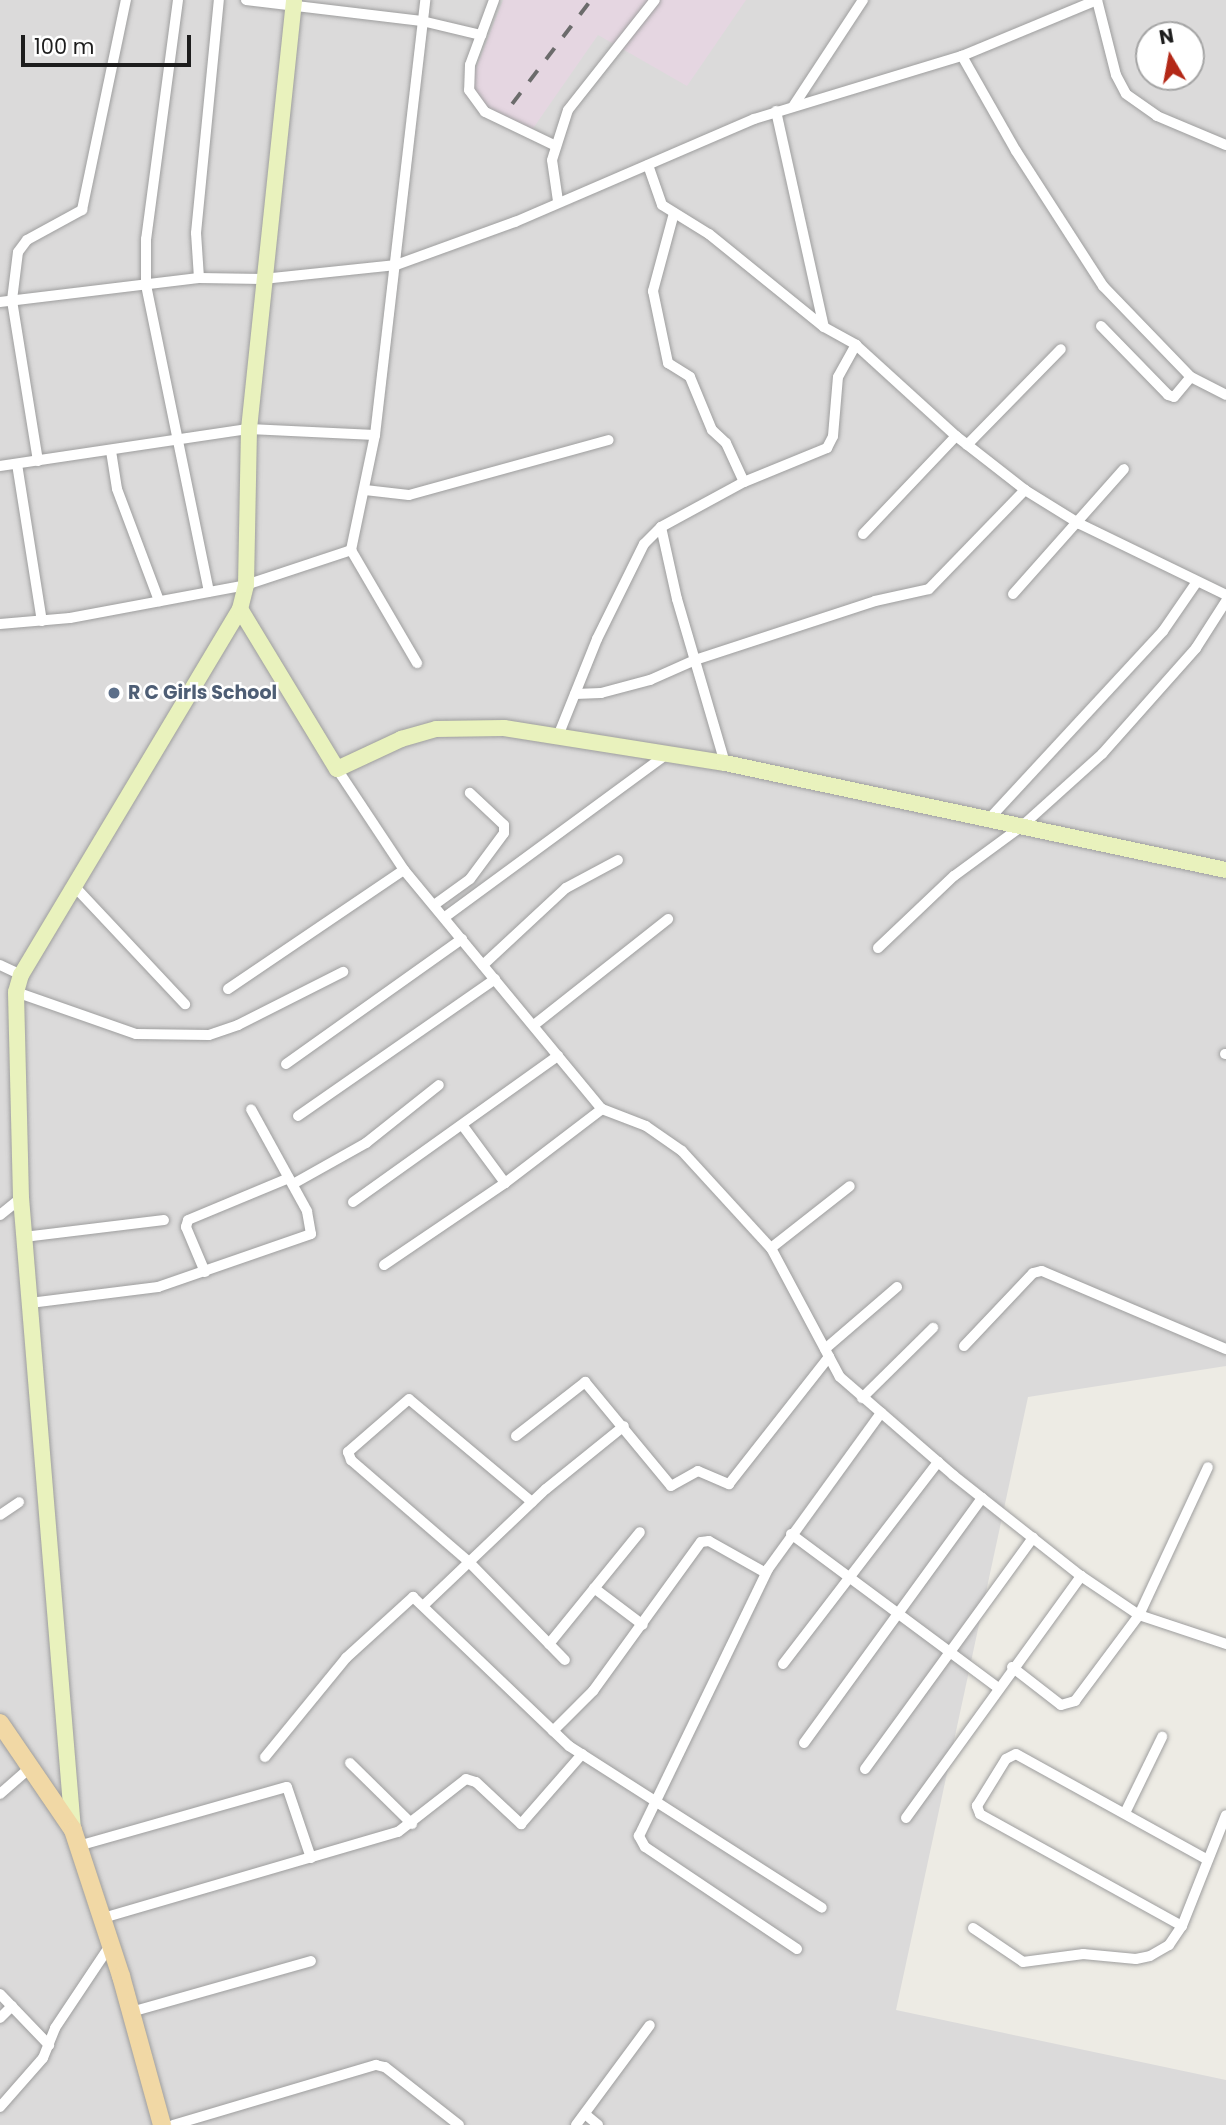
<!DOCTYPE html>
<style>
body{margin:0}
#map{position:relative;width:1226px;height:2125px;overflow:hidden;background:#edebe4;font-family:Poppins,sans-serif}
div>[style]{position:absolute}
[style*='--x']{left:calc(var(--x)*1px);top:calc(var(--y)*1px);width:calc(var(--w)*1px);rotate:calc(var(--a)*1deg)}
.residential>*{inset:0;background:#dbdada}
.industrial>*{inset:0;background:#e5d6e1}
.roads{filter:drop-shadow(0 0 2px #9e9e9e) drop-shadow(0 0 2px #9e9e9e)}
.street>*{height:10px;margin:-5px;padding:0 5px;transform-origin:5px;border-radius:5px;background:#fff}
.secondary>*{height:16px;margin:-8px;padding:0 8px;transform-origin:8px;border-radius:8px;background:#e9f2bd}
.primary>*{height:18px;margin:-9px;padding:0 9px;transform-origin:9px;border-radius:9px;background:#f1d8a5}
.rail>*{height:3.5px;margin-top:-1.75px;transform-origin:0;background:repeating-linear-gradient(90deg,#6b6b6b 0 14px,transparent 0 28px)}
.dots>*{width:19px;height:19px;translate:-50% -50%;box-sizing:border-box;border:4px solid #fff;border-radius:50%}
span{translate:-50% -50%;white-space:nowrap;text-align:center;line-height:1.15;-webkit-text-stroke:5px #fff;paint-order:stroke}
.service-label{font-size:19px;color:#4e5e75;font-weight:700}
.left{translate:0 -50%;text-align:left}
.north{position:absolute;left:1135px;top:21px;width:70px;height:70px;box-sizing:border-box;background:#fff;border:2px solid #a5a5a5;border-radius:50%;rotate:350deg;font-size:19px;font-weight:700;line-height:28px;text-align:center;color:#1d1d1d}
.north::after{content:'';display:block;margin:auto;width:24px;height:32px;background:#b32817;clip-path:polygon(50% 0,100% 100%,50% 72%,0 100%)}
.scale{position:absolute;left:21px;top:35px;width:170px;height:32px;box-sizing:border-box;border:4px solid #1d1d1d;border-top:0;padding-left:9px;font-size:21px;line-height:24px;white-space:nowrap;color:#1d1d1d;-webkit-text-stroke:5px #fff;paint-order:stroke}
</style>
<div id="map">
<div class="residential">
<i style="clip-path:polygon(evenodd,0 0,1226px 0,1226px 1366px,1028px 1397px,896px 2010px,1226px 2080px,1226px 2125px,0 2125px,0 0,1149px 35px,1191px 35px,1191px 77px,1149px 77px,1149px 35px)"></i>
</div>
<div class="industrial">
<i style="clip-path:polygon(503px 0,746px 0,687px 86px,598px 35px,527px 137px,465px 96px)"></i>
</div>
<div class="roads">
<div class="street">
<i style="--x:178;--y:0;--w:241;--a:97.6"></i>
<i style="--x:146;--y:239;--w:46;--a:90"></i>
<i style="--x:146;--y:285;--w:313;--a:78.4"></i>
<i style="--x:246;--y:0;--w:177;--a:6.8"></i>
<i style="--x:422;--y:21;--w:61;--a:13.3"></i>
<i style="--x:494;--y:0;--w:69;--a:110.3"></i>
<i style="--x:470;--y:65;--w:25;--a:92"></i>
<i style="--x:469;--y:90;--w:27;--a:54"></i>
<i style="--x:485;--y:112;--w:76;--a:25.6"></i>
<i style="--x:1097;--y:0;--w:77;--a:75.8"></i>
<i style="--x:1116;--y:75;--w:21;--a:62"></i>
<i style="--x:1126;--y:94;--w:38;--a:35"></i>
<i style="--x:1157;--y:116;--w:75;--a:22.8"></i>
<i style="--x:962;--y:56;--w:109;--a:60.4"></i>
<i style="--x:1016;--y:151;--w:161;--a:57.2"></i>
<i style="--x:1103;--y:286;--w:127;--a:46"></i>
<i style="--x:1191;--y:377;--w:39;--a:27"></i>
<i style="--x:794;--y:105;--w:126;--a:-56.7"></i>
<i style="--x:776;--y:111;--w:221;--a:77.5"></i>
<i style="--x:648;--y:165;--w:42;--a:70.7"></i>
<i style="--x:662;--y:205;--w:55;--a:31.7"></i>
<i style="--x:709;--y:234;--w:148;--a:39"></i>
<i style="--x:824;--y:327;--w:37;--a:29"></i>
<i style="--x:856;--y:345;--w:135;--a:42.3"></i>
<i style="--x:956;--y:436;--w:88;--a:38"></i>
<i style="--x:1025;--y:490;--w:65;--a:31.7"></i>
<i style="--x:1080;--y:524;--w:162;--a:25.9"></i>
<i style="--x:558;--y:201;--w:41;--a:-98.3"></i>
<i style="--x:552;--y:160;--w:52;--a:-72.3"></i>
<i style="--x:568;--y:110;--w:140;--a:-51.7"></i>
<i style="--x:674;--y:213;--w:81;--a:105.1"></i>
<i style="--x:653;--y:291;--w:74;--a:78.2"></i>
<i style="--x:668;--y:363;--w:26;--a:32"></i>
<i style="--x:690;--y:377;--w:57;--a:67.5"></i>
<i style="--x:712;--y:430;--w:19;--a:43"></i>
<i style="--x:726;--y:443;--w:43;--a:65.2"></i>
<i style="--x:199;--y:278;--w:45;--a:-93.8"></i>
<i style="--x:196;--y:233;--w:234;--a:-84.4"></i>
<i style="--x:0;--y:302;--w:200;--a:-6.9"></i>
<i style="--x:199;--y:278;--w:64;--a:0.9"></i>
<i style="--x:263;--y:279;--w:134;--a:-6"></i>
<i style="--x:396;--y:265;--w:127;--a:-19.9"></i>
<i style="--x:515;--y:222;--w:260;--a:-23.3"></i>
<i style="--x:754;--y:119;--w:217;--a:-16.9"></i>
<i style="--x:962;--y:56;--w:146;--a:-22.5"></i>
<i style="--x:1101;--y:326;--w:96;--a:45.8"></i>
<i style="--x:1168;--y:395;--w:6;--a:18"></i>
<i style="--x:1174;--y:397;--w:26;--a:-50"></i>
<i style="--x:967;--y:445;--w:134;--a:-45.6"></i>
<i style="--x:111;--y:451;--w:38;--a:81"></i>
<i style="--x:117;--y:489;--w:120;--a:69.4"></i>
<i style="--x:38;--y:461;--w:163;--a:-99.2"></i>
<i style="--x:12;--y:300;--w:48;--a:-82.9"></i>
<i style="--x:18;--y:252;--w:15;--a:-53"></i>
<i style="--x:27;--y:240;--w:63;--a:-28.6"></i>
<i style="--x:82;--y:210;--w:215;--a:-78.2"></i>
<i style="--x:17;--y:464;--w:159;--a:81"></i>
<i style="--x:0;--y:466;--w:252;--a:-8.5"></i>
<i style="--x:249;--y:429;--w:126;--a:2.7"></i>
<i style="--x:365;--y:490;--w:44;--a:6.5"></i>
<i style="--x:409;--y:495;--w:207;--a:-15.4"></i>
<i style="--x:661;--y:527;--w:74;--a:77.5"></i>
<i style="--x:677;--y:599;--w:171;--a:73.7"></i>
<i style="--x:863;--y:534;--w:135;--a:-46.5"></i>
<i style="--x:351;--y:550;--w:131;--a:59.7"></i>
<i style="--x:1013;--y:594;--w:167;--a:-48.4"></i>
<i style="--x:0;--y:624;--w:70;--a:-4.9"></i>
<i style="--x:70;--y:618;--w:179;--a:-10.6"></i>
<i style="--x:246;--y:585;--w:111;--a:-18.4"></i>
<i style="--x:351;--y:550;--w:117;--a:-78.2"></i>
<i style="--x:375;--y:435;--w:438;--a:-83.4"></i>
<i style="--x:575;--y:694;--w:26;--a:-2"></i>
<i style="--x:601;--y:693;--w:51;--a:-14.9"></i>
<i style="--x:650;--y:680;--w:49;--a:-24"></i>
<i style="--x:695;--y:660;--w:189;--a:-18.1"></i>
<i style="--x:875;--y:601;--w:55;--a:-12.5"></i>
<i style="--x:929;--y:589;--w:138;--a:-45.9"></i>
<i style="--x:558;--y:736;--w:105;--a:-68.1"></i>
<i style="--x:597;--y:639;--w:106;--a:-63.7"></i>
<i style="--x:644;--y:544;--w:24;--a:-45"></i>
<i style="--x:661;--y:527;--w:94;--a:-28.5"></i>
<i style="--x:744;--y:482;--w:90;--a:-22.3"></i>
<i style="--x:827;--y:448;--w:13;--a:-63"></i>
<i style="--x:833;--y:436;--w:59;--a:-85.2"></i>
<i style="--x:838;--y:377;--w:37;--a:-61"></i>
<i style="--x:337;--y:769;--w:121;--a:56.4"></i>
<i style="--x:404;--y:870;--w:310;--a:50.4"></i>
<i style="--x:602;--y:1109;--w:47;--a:21.1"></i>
<i style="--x:646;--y:1126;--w:44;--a:34.8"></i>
<i style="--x:682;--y:1151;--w:132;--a:47.5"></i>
<i style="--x:771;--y:1248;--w:146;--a:61.9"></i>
<i style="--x:840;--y:1377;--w:150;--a:40.9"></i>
<i style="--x:953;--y:1475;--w:163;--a:38.3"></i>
<i style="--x:1081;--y:1576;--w:70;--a:33.9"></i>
<i style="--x:1139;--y:1615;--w:92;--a:18.4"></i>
<i style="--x:989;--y:819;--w:256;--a:-47.2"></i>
<i style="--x:1163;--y:631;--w:58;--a:-55.5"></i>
<i style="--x:75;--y:887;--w:161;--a:46.8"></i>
<i style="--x:434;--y:905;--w:44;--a:-35.8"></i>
<i style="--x:470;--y:879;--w:57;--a:-53.5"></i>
<i style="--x:504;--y:833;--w:8;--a:-90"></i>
<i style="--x:504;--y:825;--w:47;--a:-136.7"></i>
<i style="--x:445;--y:917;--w:275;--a:-36.3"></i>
<i style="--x:878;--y:948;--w:105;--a:-43.5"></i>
<i style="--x:954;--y:876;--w:84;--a:-36.3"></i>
<i style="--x:1022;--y:826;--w:108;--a:-42"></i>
<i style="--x:1102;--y:754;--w:142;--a:-48.4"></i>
<i style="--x:1196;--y:648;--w:56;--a:-57.4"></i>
<i style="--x:0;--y:965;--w:23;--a:25"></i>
<i style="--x:483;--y:965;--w:113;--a:-42.9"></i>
<i style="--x:566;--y:888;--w:59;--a:-28.3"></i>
<i style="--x:228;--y:989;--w:212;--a:-34.1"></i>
<i style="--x:16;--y:992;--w:127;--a:19.3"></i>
<i style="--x:136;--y:1034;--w:73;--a:0.8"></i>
<i style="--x:209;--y:1035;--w:31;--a:-19"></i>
<i style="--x:238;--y:1025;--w:118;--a:-26.8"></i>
<i style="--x:534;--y:1025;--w:171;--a:-38.3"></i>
<i style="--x:1225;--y:1054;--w:1;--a:0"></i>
<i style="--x:286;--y:1064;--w:216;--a:-35.4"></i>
<i style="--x:298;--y:1116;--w:240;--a:-34.8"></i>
<i style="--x:463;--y:1126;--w:71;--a:53.6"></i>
<i style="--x:293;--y:1184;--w:84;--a:-29.3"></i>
<i style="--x:366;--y:1143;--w:93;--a:-38.5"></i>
<i style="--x:353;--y:1202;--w:252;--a:-35.5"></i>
<i style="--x:0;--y:1215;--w:27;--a:-39"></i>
<i style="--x:24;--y:1237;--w:141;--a:-6.9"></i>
<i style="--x:771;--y:1248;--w:100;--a:-38.1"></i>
<i style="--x:384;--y:1265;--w:146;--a:-34.1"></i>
<i style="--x:505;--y:1183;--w:122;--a:-37.3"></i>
<i style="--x:205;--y:1272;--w:49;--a:-112.9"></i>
<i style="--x:186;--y:1227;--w:7;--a:-74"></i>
<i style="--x:188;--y:1220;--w:109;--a:-22.6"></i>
<i style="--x:30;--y:1303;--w:129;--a:-7.1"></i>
<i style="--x:158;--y:1287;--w:162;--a:-19.1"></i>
<i style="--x:311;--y:1234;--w:23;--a:-100"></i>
<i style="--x:307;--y:1211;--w:116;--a:-118.8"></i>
<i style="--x:964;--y:1346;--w:100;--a:-46.6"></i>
<i style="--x:1033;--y:1273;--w:9;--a:-13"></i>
<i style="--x:1042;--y:1271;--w:200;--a:23"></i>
<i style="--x:825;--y:1349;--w:95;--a:-40.7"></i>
<i style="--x:862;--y:1398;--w:100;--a:-44.6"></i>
<i style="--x:516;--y:1436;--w:88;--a:-38"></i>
<i style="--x:585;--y:1382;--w:135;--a:50.4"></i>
<i style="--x:671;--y:1486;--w:31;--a:-29"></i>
<i style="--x:698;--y:1471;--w:34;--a:23"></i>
<i style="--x:729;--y:1484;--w:162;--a:-51.8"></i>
<i style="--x:532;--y:1502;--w:160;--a:-140.1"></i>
<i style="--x:409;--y:1399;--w:81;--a:139"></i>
<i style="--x:348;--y:1452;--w:9;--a:69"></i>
<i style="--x:351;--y:1460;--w:156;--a:40.8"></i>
<i style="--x:469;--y:1562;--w:137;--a:45.6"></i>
<i style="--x:0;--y:1515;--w:23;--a:-34"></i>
<i style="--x:791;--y:1534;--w:257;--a:36.6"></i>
<i style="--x:594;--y:1588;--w:61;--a:37.1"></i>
<i style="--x:424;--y:1605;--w:168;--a:-43.6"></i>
<i style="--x:546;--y:1489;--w:100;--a:-38.9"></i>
<i style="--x:549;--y:1644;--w:144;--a:-50.9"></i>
<i style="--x:783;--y:1664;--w:255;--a:-52.5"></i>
<i style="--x:1012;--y:1667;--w:62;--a:37.8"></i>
<i style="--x:1061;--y:1705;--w:15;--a:-16"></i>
<i style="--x:1075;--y:1701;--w:107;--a:-53.3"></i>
<i style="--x:1139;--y:1615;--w:163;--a:-65"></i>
<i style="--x:553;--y:1731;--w:57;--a:-45"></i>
<i style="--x:593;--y:1691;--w:184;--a:-54.1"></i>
<i style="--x:701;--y:1542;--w:8;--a:-7"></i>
<i style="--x:709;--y:1541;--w:65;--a:29.3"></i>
<i style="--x:804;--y:1743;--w:303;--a:-54"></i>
<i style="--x:265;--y:1757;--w:128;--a:-50.7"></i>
<i style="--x:346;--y:1658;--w:91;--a:-42.3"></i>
<i style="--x:413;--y:1597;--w:216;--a:43.7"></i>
<i style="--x:569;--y:1746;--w:300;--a:32.6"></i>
<i style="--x:350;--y:1763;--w:87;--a:44.5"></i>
<i style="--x:865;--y:1769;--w:286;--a:-54"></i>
<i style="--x:0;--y:1794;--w:43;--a:-41.2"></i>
<i style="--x:1125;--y:1813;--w:85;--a:-64"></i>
<i style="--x:906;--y:1818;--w:299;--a:-54.1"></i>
<i style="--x:78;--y:1846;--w:217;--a:-15.8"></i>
<i style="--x:287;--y:1787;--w:75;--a:71.3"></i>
<i style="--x:103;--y:1918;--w:307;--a:-16.3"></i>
<i style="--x:398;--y:1832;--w:86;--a:-37.9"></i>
<i style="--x:466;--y:1779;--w:10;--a:17"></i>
<i style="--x:476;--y:1782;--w:62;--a:43"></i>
<i style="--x:521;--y:1824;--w:93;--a:-48.9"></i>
<i style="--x:1182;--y:1926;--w:231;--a:-151"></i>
<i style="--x:980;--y:1814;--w:9;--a:-111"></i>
<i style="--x:977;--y:1806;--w:55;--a:-58.3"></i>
<i style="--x:1006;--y:1759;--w:11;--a:-27"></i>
<i style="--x:1016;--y:1754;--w:219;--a:28.9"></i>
<i style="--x:973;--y:1928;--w:60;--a:34.2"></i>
<i style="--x:1023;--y:1962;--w:61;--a:-7.6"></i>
<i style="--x:1083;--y:1954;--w:53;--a:5.4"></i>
<i style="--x:1136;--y:1959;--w:14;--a:-12"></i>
<i style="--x:1150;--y:1956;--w:22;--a:-30"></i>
<i style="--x:1169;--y:1945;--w:23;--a:-56"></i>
<i style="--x:1182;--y:1926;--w:119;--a:-68.4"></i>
<i style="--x:797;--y:1949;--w:183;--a:-146.1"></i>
<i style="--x:645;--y:1847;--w:13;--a:-119"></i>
<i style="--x:639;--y:1836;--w:297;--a:-64.2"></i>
<i style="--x:768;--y:1569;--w:193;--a:-54.1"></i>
<i style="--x:0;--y:1994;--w:71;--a:46.1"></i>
<i style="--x:131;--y:2012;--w:187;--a:-15.8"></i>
<i style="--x:0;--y:2018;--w:17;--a:-45"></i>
<i style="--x:0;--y:2107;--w:65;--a:-48.7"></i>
<i style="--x:43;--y:2058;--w:32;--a:-68"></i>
<i style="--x:55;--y:2028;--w:101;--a:-56.3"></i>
<i style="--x:585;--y:2114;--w:17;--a:40"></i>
<i style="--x:173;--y:2125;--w:212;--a:-16.5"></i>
<i style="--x:376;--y:2065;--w:9;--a:13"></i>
<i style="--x:385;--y:2067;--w:94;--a:38.1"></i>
<i style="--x:576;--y:2125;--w:124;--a:-53.5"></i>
</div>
<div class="secondary">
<i style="--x:240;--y:609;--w:187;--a:58.8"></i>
<i style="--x:337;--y:769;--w:71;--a:-25.1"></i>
<i style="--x:401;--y:739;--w:36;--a:-16"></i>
<i style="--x:436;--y:729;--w:68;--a:-0.8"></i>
<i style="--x:504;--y:728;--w:224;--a:9"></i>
<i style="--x:725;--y:763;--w:512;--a:12.06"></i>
<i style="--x:73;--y:1830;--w:634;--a:-94.7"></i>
<i style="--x:21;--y:1198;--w:206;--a:-91.4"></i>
<i style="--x:16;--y:992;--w:18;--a:-74"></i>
<i style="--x:21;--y:975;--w:427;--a:-59.1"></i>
<i style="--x:240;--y:609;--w:25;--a:-76"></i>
<i style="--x:246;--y:585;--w:156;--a:-88.9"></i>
<i style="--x:249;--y:429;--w:431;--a:-84"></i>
</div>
<div class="primary">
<i style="--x:0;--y:1723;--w:130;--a:55.7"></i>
<i style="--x:73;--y:1830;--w:154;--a:71.8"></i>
<i style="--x:121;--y:1976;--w:155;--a:74.6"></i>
</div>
</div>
<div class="rail">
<i style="--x:512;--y:104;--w:131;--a:-52.8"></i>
</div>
<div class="dots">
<i style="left:114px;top:693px;background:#5c6f8a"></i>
</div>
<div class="service-label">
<span class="left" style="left:128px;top:693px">R C Girls School</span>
</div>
<div class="north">N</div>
<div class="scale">100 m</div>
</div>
